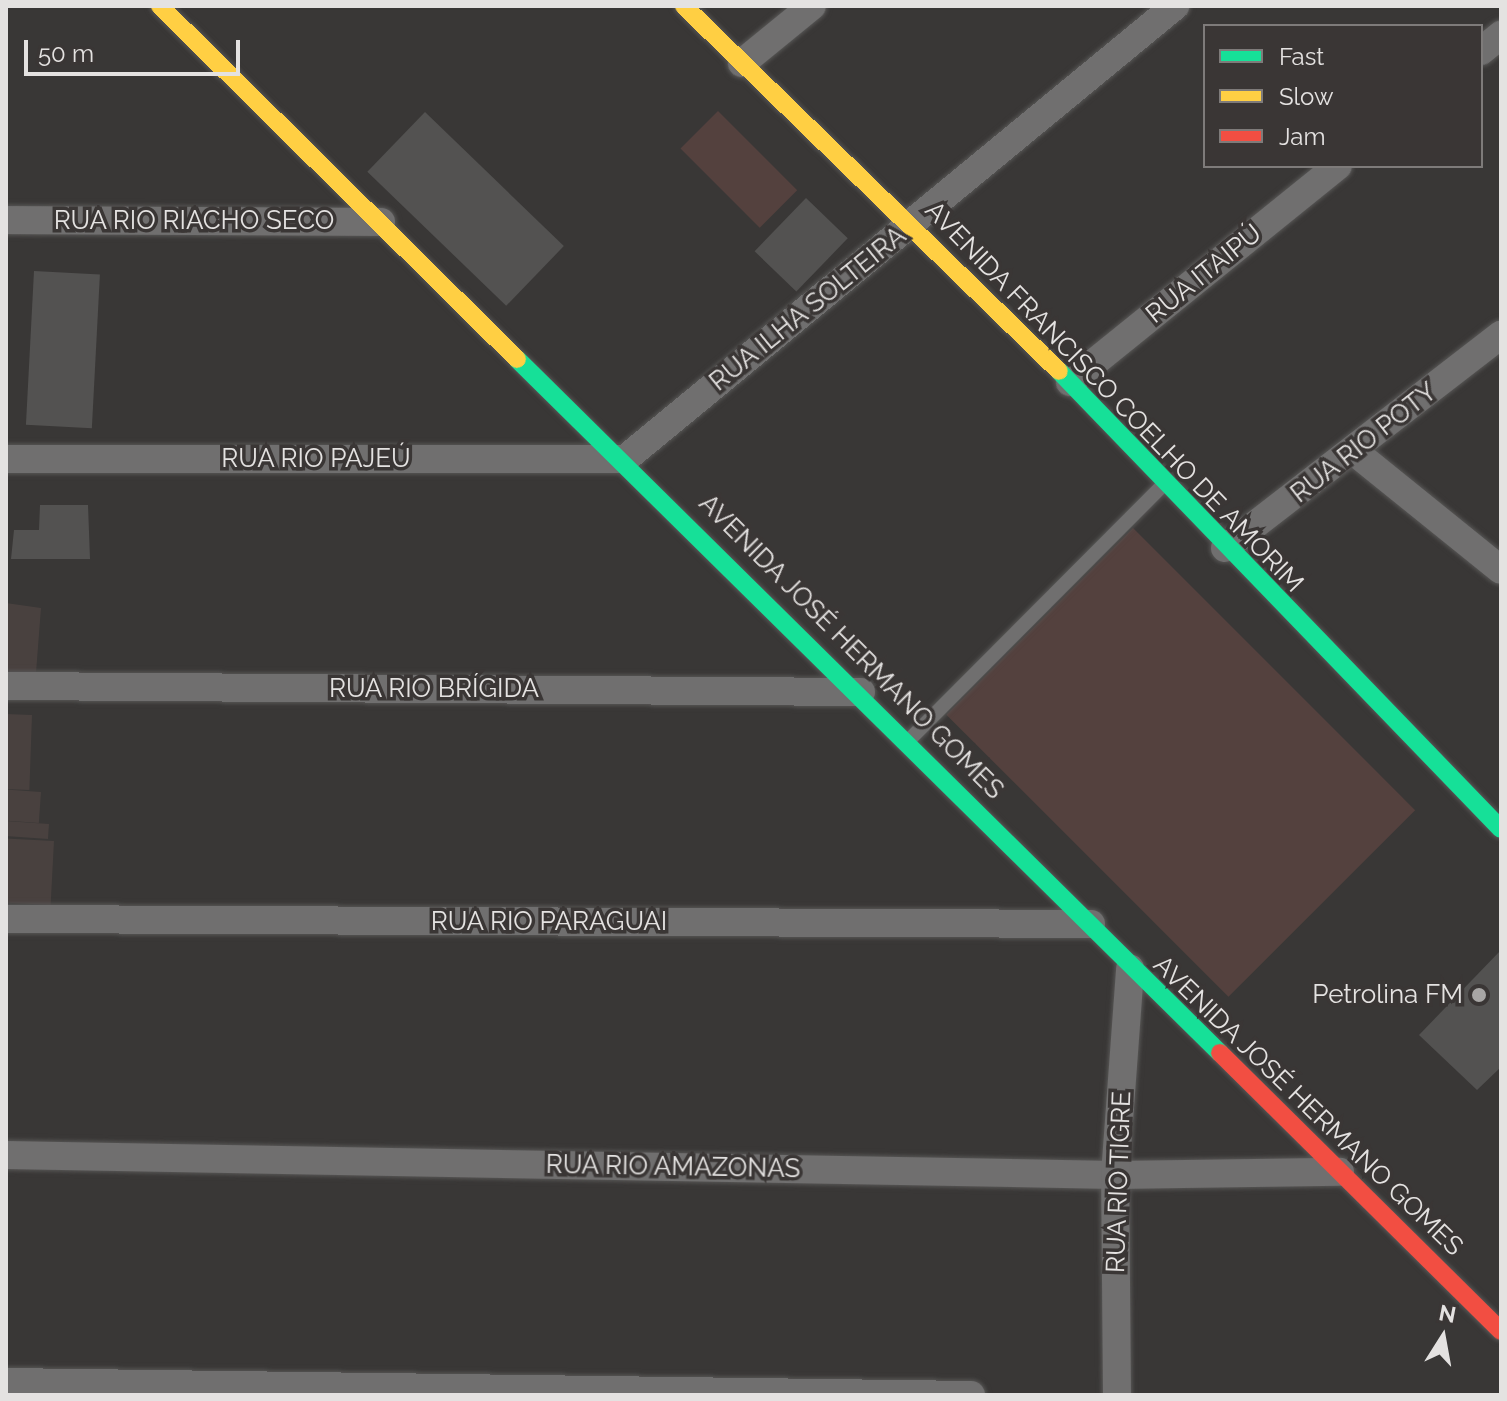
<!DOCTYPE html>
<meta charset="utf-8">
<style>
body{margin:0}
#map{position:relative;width:1507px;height:1401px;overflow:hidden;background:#393736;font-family:Raleway,sans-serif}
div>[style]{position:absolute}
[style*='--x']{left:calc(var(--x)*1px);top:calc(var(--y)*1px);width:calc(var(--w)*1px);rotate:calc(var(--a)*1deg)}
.built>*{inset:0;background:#49413f;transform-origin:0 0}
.green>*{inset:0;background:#54413e;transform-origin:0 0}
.building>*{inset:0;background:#535251;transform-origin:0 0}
.roads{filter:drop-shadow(0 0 2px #575655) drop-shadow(0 0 2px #575655)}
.lane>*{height:14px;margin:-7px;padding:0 7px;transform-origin:7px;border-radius:7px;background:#706f6f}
.street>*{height:28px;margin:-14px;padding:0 14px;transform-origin:14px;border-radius:14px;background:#706f6f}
.fast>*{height:18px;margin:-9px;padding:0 9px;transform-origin:9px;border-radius:9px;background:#16e098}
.slow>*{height:18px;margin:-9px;padding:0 9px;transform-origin:9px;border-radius:9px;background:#ffcf43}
.jam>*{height:18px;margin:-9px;padding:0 9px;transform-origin:9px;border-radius:9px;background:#f24e42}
.dots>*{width:22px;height:22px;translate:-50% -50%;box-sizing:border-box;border:4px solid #3a3635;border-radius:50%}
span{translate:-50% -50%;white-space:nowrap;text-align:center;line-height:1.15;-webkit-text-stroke:7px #3a3635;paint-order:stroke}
.street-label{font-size:26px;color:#e4e2e1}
.poi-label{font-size:26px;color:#e4e2e1}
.right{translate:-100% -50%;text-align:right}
.frame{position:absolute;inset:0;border:8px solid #e4e2e1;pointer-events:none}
.legend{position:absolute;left:1203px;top:24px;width:280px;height:144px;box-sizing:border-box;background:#3a3635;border:2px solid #7e7b7a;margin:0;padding:10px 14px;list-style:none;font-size:24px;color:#e4e2e1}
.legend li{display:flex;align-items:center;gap:16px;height:40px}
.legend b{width:40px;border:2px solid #7e7b7a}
.north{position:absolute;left:1403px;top:1297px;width:80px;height:80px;-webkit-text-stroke:6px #3a3635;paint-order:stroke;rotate:11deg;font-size:22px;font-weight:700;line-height:32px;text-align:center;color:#e4e2e1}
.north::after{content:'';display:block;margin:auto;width:28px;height:36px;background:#e4e2e1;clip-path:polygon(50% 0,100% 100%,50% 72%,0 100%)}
.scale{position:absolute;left:24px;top:40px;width:216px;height:36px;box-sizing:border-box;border:4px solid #e4e2e1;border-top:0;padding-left:10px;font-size:24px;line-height:28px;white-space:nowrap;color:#e4e2e1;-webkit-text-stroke:6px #3a3635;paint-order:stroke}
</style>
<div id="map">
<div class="built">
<i style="clip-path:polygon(6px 603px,41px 608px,36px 673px,6px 672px)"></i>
<i style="left:32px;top:715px;width:75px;height:26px;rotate:92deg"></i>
<i style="left:41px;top:792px;width:31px;height:35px;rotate:94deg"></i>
<i style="left:49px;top:824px;width:15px;height:43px;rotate:94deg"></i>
<i style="left:54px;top:841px;width:64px;height:48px;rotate:93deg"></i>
</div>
<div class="green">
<i style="left:718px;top:111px;width:112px;height:53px;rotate:45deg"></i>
<i style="left:1133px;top:528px;width:399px;height:264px;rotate:45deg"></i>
</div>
<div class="building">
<i style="left:425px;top:112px;width:193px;height:83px;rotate:44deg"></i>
<i style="left:806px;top:198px;width:58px;height:74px;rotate:44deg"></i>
<i style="left:34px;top:271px;width:66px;height:154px;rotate:3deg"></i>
<i style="clip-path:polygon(40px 505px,88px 505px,90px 559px,11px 559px,14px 530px,39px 530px)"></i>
<i style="clip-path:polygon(1501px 950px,1501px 1067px,1477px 1090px,1419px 1035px)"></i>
</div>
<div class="roads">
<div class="lane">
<i style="--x:909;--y:740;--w:363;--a:-45.1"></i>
</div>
<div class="street">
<i style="--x:1481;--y:51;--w:26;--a:-39"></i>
<i style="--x:742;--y:63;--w:90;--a:-39.2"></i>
<i style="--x:6;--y:220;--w:375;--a:0.3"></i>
<i style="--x:1070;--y:382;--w:344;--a:-38.9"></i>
<i style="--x:1356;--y:453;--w:186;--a:38.9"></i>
<i style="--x:6;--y:459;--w:619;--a:0"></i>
<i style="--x:625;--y:459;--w:713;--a:-39.48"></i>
<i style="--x:1225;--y:548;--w:349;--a:-37.7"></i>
<i style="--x:6;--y:686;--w:855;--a:0.4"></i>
<i style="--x:6;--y:919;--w:1085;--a:0.26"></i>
<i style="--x:6;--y:1155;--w:1109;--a:1.03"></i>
<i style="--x:1115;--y:1175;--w:225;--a:-0.8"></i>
<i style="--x:6;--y:1382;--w:965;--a:0.77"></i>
<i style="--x:1117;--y:1395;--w:220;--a:-90.5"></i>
<i style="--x:1115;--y:1175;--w:207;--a:-85.8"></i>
</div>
<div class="fast">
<i style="--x:517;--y:359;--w:988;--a:44.63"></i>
<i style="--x:1059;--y:371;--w:636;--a:46.02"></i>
</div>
<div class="slow">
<i style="--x:160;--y:6;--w:502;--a:44.68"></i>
<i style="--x:684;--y:6;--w:523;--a:44.23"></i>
</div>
<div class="jam">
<i style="--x:1220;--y:1053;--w:395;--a:44.7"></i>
</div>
</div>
<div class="dots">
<i style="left:1479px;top:995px;background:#a8a6a5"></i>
</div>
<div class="street-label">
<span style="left:194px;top:221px">RUA RIO RIACHO SECO</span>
<span style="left:1204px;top:274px;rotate:-39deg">RUA ITAIPÚ</span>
<span style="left:808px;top:309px;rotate:-39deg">RUA ILHA SOLTEIRA</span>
<span style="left:1114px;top:397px;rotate:46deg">AVENIDA FRANCISCO COELHO DE AMORIM</span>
<span style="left:1364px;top:443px;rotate:-38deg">RUA RIO POTY</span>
<span style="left:316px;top:459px">RUA RIO PAJEÚ</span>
<span style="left:851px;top:647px;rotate:45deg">AVENIDA JOSÉ HERMANO GOMES</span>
<span style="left:434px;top:689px">RUA RIO BRÍGIDA</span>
<span style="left:549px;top:922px">RUA RIO PARAGUAI</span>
<span style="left:1308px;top:1106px;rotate:44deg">AVENIDA JOSÉ HERMANO GOMES</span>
<span style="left:673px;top:1167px;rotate:1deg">RUA RIO AMAZONAS</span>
<span style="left:1119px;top:1182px;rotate:-88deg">RUA RIO TIGRE</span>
</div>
<div class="poi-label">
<span class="right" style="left:1463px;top:995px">Petrolina FM</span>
</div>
<div class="frame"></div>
<ul class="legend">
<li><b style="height:10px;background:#16e098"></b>Fast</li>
<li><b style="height:10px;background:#ffcf43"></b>Slow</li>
<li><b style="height:10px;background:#f24e42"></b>Jam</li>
</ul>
<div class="north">N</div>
<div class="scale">50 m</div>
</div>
